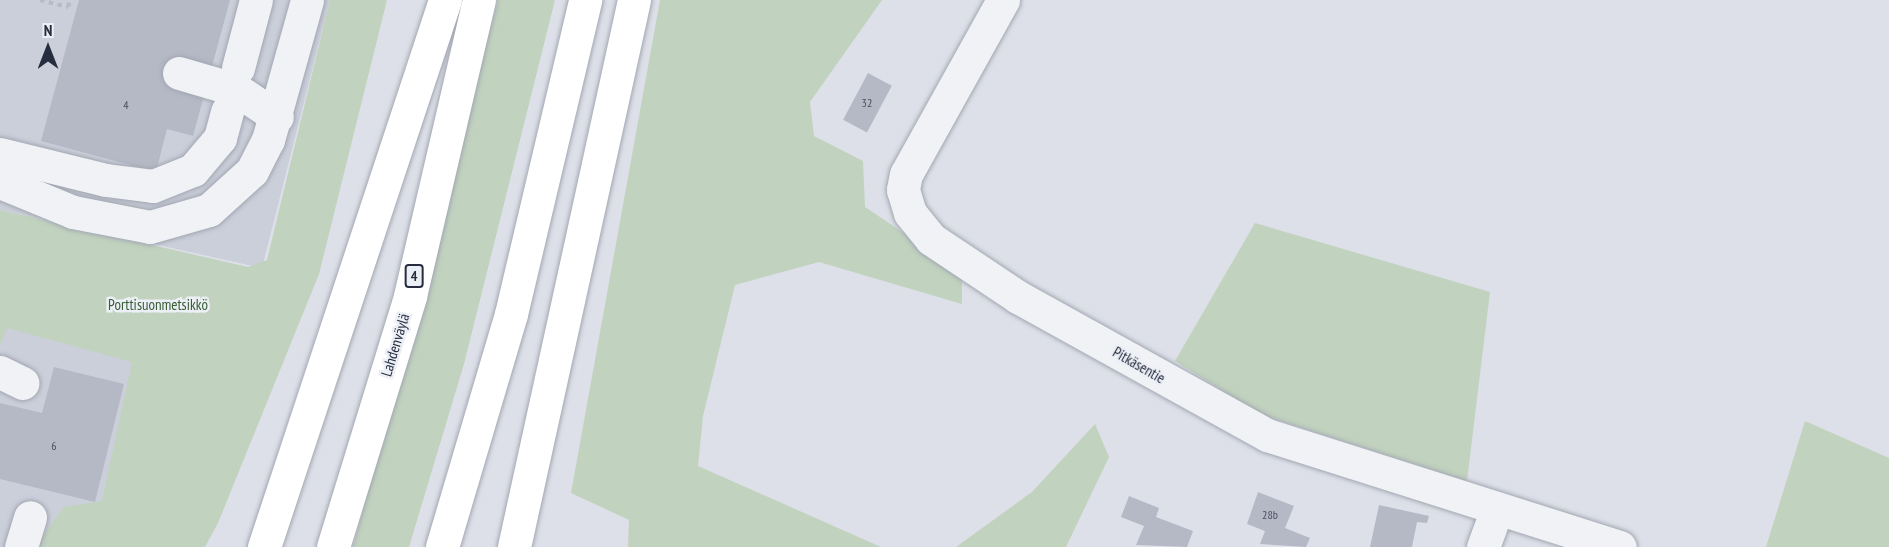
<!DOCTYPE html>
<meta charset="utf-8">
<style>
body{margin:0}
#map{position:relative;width:1889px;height:547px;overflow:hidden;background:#dde0e8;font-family:"PT Sans Narrow",sans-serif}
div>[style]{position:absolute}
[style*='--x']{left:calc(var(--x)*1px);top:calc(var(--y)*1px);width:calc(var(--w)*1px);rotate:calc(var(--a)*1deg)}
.built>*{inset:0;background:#cbcfda}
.green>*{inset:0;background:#c1d2be}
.building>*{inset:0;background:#b4b9c5;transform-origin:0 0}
.path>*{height:4px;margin-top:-2px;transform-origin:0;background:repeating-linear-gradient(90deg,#b7bbc3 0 4.5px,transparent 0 9px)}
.roads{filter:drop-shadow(0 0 2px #a2a7b2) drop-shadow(0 0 2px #a2a7b2)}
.minor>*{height:33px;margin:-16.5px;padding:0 16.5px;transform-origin:16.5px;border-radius:16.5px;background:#f0f2f6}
.highway>*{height:33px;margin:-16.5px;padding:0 16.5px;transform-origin:16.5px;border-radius:16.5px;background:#fff}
span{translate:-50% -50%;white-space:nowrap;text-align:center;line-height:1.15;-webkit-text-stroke:5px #edeff6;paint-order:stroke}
.number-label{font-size:12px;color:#4a5060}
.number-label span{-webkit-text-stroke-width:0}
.shield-label span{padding:2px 4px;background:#edeff6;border:2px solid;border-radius:4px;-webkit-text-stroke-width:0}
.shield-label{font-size:14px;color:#262d3f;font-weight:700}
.park-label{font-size:15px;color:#365c32}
.street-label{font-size:15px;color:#262d3f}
.north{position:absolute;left:18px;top:18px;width:60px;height:60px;-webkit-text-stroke:4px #edeff6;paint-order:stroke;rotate:0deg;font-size:16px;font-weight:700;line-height:24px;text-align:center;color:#262d3f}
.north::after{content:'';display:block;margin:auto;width:21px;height:27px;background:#262d3f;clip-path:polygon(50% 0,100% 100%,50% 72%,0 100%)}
</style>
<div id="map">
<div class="built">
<i style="clip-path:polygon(0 0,330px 0,262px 268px,0 210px)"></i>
<i style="clip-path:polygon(0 326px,182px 372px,170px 547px,0 547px)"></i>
</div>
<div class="green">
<i style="clip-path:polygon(330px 0,387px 0,319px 274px,218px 523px,205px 547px,35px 547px,64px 507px,102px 501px,132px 362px,7px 328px,0 346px,0 210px,248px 267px,267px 260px)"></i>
<i style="clip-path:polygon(498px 0,555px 0,464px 364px,409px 547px,353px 547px)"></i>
<i style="clip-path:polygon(660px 0,882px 0,810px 102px,814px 136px,863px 161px,865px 207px,962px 272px,962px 304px,819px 262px,735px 285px,703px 416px,698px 466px,881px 547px,628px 547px,629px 520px,571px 493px)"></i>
<i style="clip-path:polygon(1255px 223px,1490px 292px,1467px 481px,1262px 415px,1175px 361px)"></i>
<i style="clip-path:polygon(1805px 421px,1889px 458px,1889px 547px,1766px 547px)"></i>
<i style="clip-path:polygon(1095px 424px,1109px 457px,1066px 547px,956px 547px,1032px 492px)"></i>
</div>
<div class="building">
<i style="clip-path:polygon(79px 0,230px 0,193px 136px,167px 129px,156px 172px,41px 141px)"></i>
<i style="left:868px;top:73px;width:27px;height:53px;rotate:28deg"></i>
<i style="clip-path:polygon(54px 367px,124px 384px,95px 502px,0 479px,0 403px,42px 413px)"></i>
<i style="clip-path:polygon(1258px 492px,1294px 506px,1285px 528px,1310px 538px,1306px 547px,1260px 544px,1265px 531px,1247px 524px)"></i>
<i style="clip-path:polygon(1129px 496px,1159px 508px,1156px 517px,1193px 531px,1187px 547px,1136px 545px,1144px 526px,1121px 517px)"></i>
<i style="clip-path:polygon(1379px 505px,1429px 516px,1427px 523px,1417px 522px,1412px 547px,1370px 547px)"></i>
</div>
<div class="path">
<i style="--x:40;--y:0;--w:29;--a:14"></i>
<i style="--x:68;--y:7;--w:7;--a:-74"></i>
</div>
<div class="roads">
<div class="minor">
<i style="--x:1003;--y:0;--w:199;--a:119.1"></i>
<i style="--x:906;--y:174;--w:16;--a:101"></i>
<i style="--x:903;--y:190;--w:24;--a:73"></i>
<i style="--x:910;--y:213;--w:33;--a:51"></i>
<i style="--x:931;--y:239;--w:105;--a:33.7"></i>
<i style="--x:1018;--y:297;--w:285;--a:29"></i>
<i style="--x:1267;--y:435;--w:370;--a:17.6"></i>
<i style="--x:238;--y:68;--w:70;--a:-75.2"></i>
<i style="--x:179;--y:73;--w:60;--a:16.3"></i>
<i style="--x:237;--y:90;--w:48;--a:34"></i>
<i style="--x:0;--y:154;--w:109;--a:13.8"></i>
<i style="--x:106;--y:180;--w:47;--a:7.3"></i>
<i style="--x:153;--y:186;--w:43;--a:-21.8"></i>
<i style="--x:193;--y:170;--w:42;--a:-49.8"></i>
<i style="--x:220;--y:138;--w:28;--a:-75"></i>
<i style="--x:0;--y:182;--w:79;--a:22.3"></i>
<i style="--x:73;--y:212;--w:78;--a:11"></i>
<i style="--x:150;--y:227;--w:61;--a:-16.1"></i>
<i style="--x:209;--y:210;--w:58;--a:-42.2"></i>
<i style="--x:252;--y:171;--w:35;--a:-63"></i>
<i style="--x:268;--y:140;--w:145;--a:-74.4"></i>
<i style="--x:0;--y:372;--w:25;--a:26"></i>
<i style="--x:21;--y:547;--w:31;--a:-73"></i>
<i style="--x:1483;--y:547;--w:40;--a:-69.8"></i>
</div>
<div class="highway">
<i style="--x:264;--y:547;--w:576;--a:-71.69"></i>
<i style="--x:333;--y:547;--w:263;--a:-72.9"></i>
<i style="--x:410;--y:296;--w:304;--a:-76.9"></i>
<i style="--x:442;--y:547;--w:243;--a:-73.5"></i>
<i style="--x:511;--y:314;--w:323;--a:-76.7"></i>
<i style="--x:514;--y:547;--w:560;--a:-77.63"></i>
</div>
</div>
<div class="number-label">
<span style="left:867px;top:103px">32</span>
<span style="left:126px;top:105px">4</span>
<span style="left:54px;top:446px">6</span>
<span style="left:1270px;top:515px">28b</span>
</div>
<div class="shield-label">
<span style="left:414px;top:276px">4</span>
</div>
<div class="park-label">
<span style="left:158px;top:305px">Porttisuonmetsikkö</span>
</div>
<div class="street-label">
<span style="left:395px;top:345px;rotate:-73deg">Lahdenväylä</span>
<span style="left:1139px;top:365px;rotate:30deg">Pitkäsentie</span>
</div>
<div class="north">N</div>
</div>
